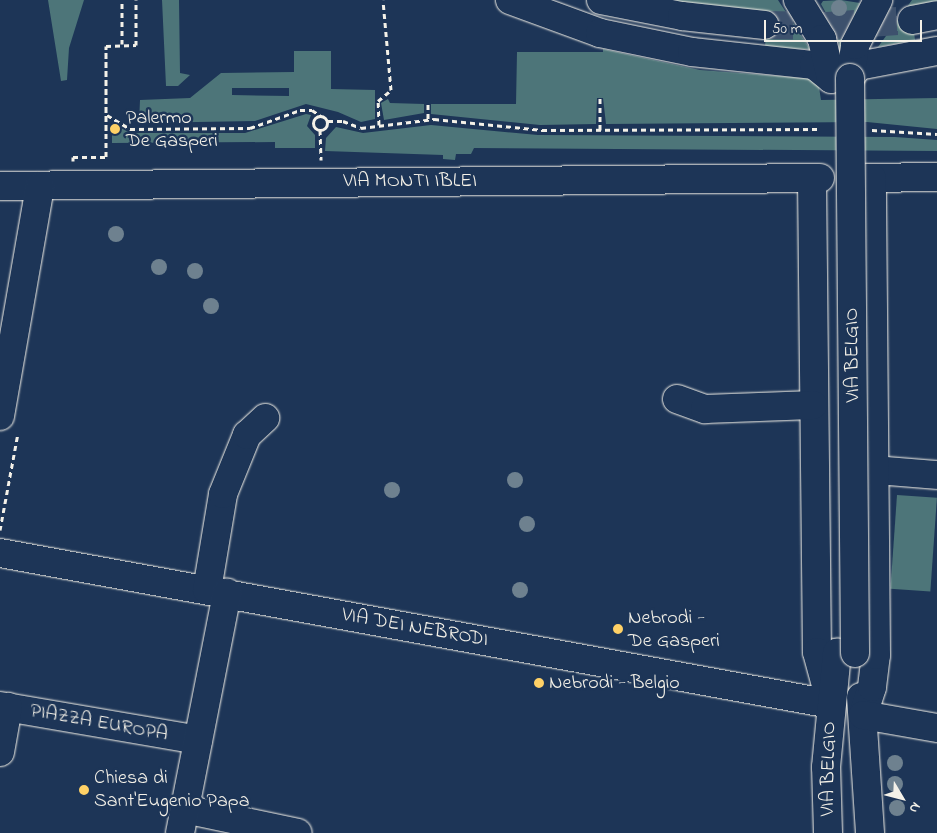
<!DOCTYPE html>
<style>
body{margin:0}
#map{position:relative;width:937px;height:833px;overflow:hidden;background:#1d3557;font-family:"Indie Flower",sans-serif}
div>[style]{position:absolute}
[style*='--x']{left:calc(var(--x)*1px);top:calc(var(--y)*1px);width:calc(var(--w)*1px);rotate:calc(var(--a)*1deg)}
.green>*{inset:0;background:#4d7579;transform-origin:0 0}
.minor-tunnel>*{height:28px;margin-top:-14px;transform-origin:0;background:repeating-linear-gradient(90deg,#3d516d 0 28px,transparent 0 42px)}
.path>*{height:3px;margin-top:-1.5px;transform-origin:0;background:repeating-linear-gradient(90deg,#f4f1e8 0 5px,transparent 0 9px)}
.path>.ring{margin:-1.5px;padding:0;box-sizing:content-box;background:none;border:3px solid #f4f1e8;border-radius:50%}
.roads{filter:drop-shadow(0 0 1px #f4f1e8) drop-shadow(0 0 1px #f4f1e8)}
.minor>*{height:28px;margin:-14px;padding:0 14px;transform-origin:14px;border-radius:14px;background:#1d3557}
.bridges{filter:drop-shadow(0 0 1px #f4f1e8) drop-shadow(0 0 1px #f4f1e8)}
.minor-bridge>*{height:28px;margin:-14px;padding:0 14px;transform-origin:14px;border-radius:14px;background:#1d3557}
.trees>*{width:16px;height:16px;margin:-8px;border-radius:50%;background:#6e818f}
.dots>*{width:14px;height:14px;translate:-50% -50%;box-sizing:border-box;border:2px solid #1d3557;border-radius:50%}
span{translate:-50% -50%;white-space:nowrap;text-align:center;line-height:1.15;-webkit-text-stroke:5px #1d3557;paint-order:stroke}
.poi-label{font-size:20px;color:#f4f1e8}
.left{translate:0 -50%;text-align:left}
.street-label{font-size:20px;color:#f4f1e8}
.north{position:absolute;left:877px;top:773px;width:50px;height:50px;-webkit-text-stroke:4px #1d3557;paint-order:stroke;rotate:127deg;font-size:14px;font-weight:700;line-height:20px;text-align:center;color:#f4f1e8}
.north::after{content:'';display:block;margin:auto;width:18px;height:22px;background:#f4f1e8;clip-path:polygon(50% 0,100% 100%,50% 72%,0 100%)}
.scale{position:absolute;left:764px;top:20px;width:158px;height:22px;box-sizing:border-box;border:2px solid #f4f1e8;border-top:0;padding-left:6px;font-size:15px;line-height:18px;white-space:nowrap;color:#f4f1e8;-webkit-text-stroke:4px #1d3557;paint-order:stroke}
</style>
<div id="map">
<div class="green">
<i style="clip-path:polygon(48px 0,84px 0,69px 48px,67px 80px,61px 81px)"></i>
<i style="clip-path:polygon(162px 0,179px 0,180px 73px,190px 75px,178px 86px,166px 86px)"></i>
<i style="clip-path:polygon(662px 0,778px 0,810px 49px,765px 48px,767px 14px)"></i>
<i style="clip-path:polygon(841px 0,860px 3px,841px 57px,837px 33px,821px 4px,823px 1px)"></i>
<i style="clip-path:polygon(912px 0,937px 0,937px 4px,911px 9px,915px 40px,878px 47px)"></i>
<i style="clip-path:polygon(603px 49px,700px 70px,806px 78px,818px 81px,821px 100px,937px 98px,937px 129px,867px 122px,606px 124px,603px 98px,597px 98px,596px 124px,540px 125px,431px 114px,431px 104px,516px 104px,517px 52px,603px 52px)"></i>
<i style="clip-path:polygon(evenodd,294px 51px,331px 51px,331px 89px,375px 90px,375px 119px,361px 122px,338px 112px,306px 104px,255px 121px,139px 123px,140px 100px,190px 98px,221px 73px,294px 72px,294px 51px,289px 88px,289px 96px,232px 95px,232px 88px,289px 88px)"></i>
<i style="clip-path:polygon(388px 99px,390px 103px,424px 104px,424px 113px,384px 120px,381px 103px)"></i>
<i style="clip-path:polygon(306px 114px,311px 115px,307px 126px,315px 135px,315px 148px,275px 148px,275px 142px,112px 143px,112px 123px,130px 133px,245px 133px)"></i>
<i style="clip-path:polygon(431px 125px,538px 135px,895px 137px,937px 140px,937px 151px,474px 148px,471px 154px,456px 154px,455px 160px,443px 159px,443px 155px,325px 151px,326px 138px,336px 127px,363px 133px)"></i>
<i style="left:897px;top:495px;width:40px;height:94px;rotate:4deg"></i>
</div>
<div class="minor-tunnel">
<i style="--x:765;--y:25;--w:62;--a:0.9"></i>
<i style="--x:827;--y:26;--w:85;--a:-4"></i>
</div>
<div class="path">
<i style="--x:122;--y:44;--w:44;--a:-90"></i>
<i style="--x:600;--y:98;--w:32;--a:90"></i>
<i style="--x:428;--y:104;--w:15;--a:90"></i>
<i style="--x:107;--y:115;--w:27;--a:31"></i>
<i style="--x:130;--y:129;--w:120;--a:-0.5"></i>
<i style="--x:250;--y:128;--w:53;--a:-19.8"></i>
<i style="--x:300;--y:110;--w:12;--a:0"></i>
<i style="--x:312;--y:110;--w:11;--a:34"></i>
<i class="ring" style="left:313px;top:116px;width:11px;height:11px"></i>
<i style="--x:328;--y:121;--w:15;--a:0"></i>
<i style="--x:343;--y:121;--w:19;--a:21"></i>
<i style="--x:361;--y:128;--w:74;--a:-7"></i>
<i style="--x:434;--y:119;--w:109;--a:5.8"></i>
<i style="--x:542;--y:130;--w:277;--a:-0.2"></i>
<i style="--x:379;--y:125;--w:24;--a:-92"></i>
<i style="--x:378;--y:101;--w:17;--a:-40"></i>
<i style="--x:391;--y:90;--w:90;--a:-95.1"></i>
<i style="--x:320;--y:130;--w:30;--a:88"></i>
<i style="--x:872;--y:130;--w:65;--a:3.5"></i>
<i style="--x:73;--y:161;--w:4;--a:-90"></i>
<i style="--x:73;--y:157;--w:33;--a:0"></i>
<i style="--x:106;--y:157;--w:111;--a:-90"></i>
<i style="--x:106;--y:46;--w:30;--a:-2"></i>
<i style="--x:136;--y:45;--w:45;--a:-90"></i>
<i style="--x:0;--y:530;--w:99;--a:-79.5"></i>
</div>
<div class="roads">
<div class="minor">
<i style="--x:510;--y:0;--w:96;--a:20.1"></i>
<i style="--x:600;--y:33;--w:94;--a:11.7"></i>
<i style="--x:692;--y:52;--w:123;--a:6.1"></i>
<i style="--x:814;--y:65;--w:22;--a:39"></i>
<i style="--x:601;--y:0;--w:83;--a:11.2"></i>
<i style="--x:682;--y:16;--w:83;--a:6.2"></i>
<i style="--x:798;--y:0;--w:46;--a:58.4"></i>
<i style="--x:822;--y:39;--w:41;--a:77.3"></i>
<i style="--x:912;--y:20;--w:25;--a:-11"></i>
<i style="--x:850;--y:78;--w:14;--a:-56"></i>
<i style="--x:858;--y:66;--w:80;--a:-10.8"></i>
<i style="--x:850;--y:78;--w:33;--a:-81"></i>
<i style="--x:855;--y:45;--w:51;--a:-62.9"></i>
<i style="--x:866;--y:178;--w:71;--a:-0.8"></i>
<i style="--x:812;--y:179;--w:473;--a:89.4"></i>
<i style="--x:817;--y:652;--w:54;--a:74.9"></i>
<i style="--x:0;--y:186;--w:820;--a:-0.56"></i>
<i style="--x:677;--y:399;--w:30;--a:20"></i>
<i style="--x:705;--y:409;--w:108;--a:-2.1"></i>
<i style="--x:0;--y:416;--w:233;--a:-80.1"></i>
<i style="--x:875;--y:470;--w:62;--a:4.6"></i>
<i style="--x:0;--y:553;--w:845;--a:10.3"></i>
<i style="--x:207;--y:590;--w:97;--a:-80.5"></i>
<i style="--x:223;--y:494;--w:64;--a:-67.9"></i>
<i style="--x:247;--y:435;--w:25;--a:-43"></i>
<i style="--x:861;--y:697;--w:136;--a:86.2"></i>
<i style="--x:0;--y:706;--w:201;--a:9.7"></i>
<i style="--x:863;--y:715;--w:29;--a:-72"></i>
<i style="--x:872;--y:687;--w:32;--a:-83"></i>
<i style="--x:876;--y:655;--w:477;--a:-90.5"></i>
<i style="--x:863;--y:715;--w:75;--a:10"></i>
<i style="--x:0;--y:752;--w:46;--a:-79.9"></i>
<i style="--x:184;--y:809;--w:116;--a:11.9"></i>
<i style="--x:180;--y:833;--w:245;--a:-78.9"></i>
<i style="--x:828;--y:833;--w:66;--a:-91.7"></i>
<i style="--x:826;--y:767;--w:115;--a:-84.5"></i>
</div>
</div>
<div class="bridges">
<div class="minor-bridge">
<i style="--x:850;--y:78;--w:575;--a:89.5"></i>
</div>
</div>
<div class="trees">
<i style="left:839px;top:8px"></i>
<i style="left:116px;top:234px"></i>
<i style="left:159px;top:267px"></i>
<i style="left:195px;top:271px"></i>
<i style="left:211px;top:306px"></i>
<i style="left:515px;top:480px"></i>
<i style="left:392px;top:490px"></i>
<i style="left:527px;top:524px"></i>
<i style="left:520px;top:590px"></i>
<i style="left:895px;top:763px"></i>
<i style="left:895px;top:784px"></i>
<i style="left:897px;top:808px"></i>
</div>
<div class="dots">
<i style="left:115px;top:129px;background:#ffd166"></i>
<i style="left:618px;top:629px;background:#ffd166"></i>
<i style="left:539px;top:683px;background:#ffd166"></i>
<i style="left:84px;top:790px;background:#ffd166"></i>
</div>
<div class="poi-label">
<span class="left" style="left:126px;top:130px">Palermo<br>De Gasperi</span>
<span class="left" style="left:628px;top:630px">Nebrodi -<br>De Gasperi</span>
<span class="left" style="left:549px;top:683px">Nebrodi - Belgio</span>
<span class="left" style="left:94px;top:790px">Chiesa di<br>Sant'Eugenio Papa</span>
</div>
<div class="street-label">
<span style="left:410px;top:181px">VIA MONTI IBLEI</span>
<span style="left:853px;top:355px;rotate:-91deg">VIA BELGIO</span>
<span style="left:415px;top:628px;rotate:10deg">VIA DEI NEBRODI</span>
<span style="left:99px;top:723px;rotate:10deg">PIAZZA EUROPA</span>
<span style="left:829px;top:769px;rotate:-89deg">VIA BELGIO</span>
</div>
<div class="north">N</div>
<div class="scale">50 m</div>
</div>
